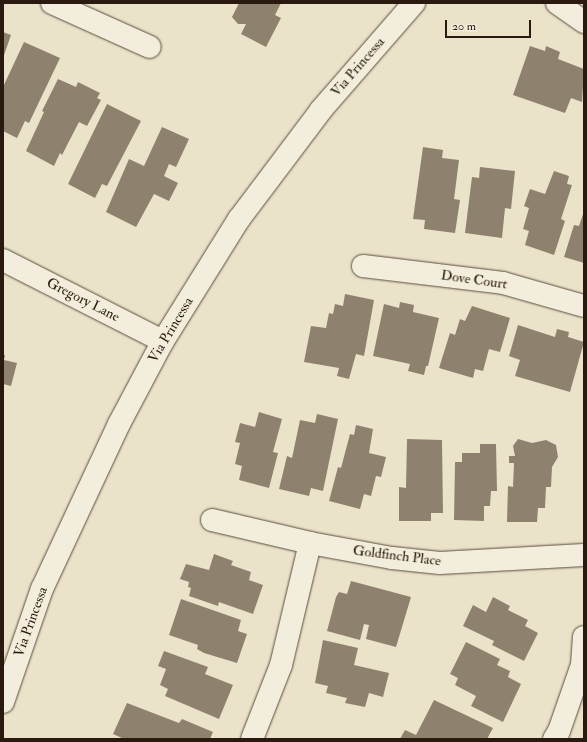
<!DOCTYPE html>
<style>
body{margin:0}
#map{position:relative;width:587px;height:742px;overflow:hidden;background:#ebe3c9;font-family:"IM FELL Double Pica",serif}
div>[style]{position:absolute}
[style*='--x']{left:calc(var(--x)*1px);top:calc(var(--y)*1px);width:calc(var(--w)*1px);rotate:calc(var(--a)*1deg)}
.building>*{inset:0;background:#8e826f}
.roads{filter:drop-shadow(0 0 1px #5a4c3d) drop-shadow(0 0 1px #5a4c3d)}
.minor>*{height:22px;margin:-11px;padding:0 11px;transform-origin:11px;border-radius:11px;background:#f2eddc}
.tertiary>*{height:22px;margin:-11px;padding:0 11px;transform-origin:11px;border-radius:11px;background:#f2eddc}
span{translate:-50% -50%;white-space:nowrap;text-align:center;line-height:1.15;-webkit-text-stroke:4px #f2eddc;paint-order:stroke}
.street-label{font-size:14px;color:#2a190e}
.frame{position:absolute;inset:0;border:4px solid #2a190e;pointer-events:none}
.scale{position:absolute;left:445px;top:20px;width:86px;height:18px;box-sizing:border-box;border:2px solid #2a190e;border-top:0;padding-left:5px;font-size:12px;line-height:14px;white-space:nowrap;color:#2a190e;-webkit-text-stroke:3px #f2eddc;paint-order:stroke}
</style>
<div id="map">
<div class="building">
<i style="clip-path:polygon(239px 3px,281px 3px,275px 15px,281px 18px,266px 47px,241px 34px,246px 24px,238px 24px,232px 17px)"></i>
<i style="clip-path:polygon(3px 32px,11px 35px,3px 58px)"></i>
<i style="clip-path:polygon(24px 42px,60px 58px,29px 123px,25px 121px,17px 138px,3px 131px,3px 87px)"></i>
<i style="clip-path:polygon(530px 46px,545px 51px,546px 46px,560px 52px,558px 59px,584px 69px,582px 102px,571px 98px,565px 113px,513px 95px)"></i>
<i style="clip-path:polygon(58px 79px,76px 87px,78px 82px,100px 93px,97px 98px,101px 100px,87px 126px,79px 122px,62px 155px,60px 153px,54px 166px,26px 151px,44px 112px,42px 111px)"></i>
<i style="clip-path:polygon(107px 104px,141px 121px,107px 186px,102px 184px,95px 198px,68px 184px)"></i>
<i style="clip-path:polygon(162px 127px,189px 139px,176px 167px,169px 164px,164px 176px,178px 183px,169px 201px,154px 194px,136px 227px,106px 212px,129px 159px,144px 166px)"></i>
<i style="clip-path:polygon(423px 147px,443px 150px,442px 158px,459px 160px,454px 199px,460px 200px,455px 233px,424px 229px,425px 220px,413px 219px)"></i>
<i style="clip-path:polygon(480px 167px,515px 171px,511px 209px,505px 208px,502px 238px,465px 233px,472px 177px,479px 178px)"></i>
<i style="clip-path:polygon(554px 171px,569px 176px,567px 184px,572px 185px,561px 219px,565px 221px,554px 255px,525px 245px,529px 231px,523px 229px,529px 208px,524px 206px,530px 189px,545px 194px)"></i>
<i style="clip-path:polygon(584px 211px,584px 263px,564px 257px,574px 225px,579px 226px)"></i>
<i style="clip-path:polygon(345px 294px,374px 300px,364px 356px,356px 354px,349px 379px,337px 376px,339px 368px,304px 362px,311px 326px,326px 328px,329px 313px,333px 314px,335px 304px,343px 306px)"></i>
<i style="clip-path:polygon(400px 302px,414px 305px,413px 312px,439px 318px,428px 366px,426px 366px,424px 375px,408px 371px,410px 364px,373px 356px,384px 304px,399px 308px)"></i>
<i style="clip-path:polygon(472px 306px,510px 318px,500px 352px,489px 349px,483px 371px,475px 369px,473px 378px,439px 368px,450px 333px,455px 335px,460px 319px,465px 321px)"></i>
<i style="clip-path:polygon(518px 325px,555px 337px,557px 329px,569px 332px,568px 337px,584px 342px,570px 392px,515px 376px,520px 360px,509px 356px)"></i>
<i style="clip-path:polygon(3px 355px,5px 355px,4px 360px,17px 363px,11px 386px,3px 384px)"></i>
<i style="clip-path:polygon(259px 412px,282px 419px,273px 452px,278px 453px,269px 488px,239px 480px,242px 466px,235px 464px,240px 443px,235px 442px,240px 423px,255px 427px)"></i>
<i style="clip-path:polygon(317px 414px,338px 419px,323px 491px,311px 488px,309px 496px,279px 489px,287px 456px,292px 458px,300px 420px,315px 423px)"></i>
<i style="clip-path:polygon(356px 425px,373px 429px,369px 453px,386px 457px,381px 477px,376px 476px,371px 496px,364px 494px,360px 509px,329px 501px,338px 467px,341px 468px,350px 434px,354px 435px)"></i>
<i style="clip-path:polygon(407px 439px,442px 440px,443px 513px,431px 513px,431px 521px,399px 521px,399px 487px,406px 488px)"></i>
<i style="clip-path:polygon(518px 439px,532px 443px,546px 440px,556px 445px,558px 457px,552px 467px,551px 487px,546px 487px,545px 508px,538px 508px,537px 522px,507px 522px,508px 486px,513px 487px,514px 463px,509px 463px,509px 456px,515px 456px,513px 446px)"></i>
<i style="clip-path:polygon(480px 444px,496px 444px,497px 491px,491px 491px,490px 506px,484px 506px,484px 521px,454px 520px,455px 462px,462px 462px,462px 453px,480px 453px)"></i>
<i style="clip-path:polygon(214px 554px,233px 561px,231px 565px,251px 572px,249px 580px,263px 585px,253px 614px,219px 602px,218px 606px,189px 596px,191px 588px,188px 587px,189px 582px,180px 579px,186px 564px,209px 570px)"></i>
<i style="clip-path:polygon(351px 581px,411px 597px,396px 647px,366px 639px,369px 625px,364px 624px,360px 640px,327px 631px,336px 597px,339px 592px,347px 594px)"></i>
<i style="clip-path:polygon(493px 597px,510px 606px,508px 610px,528px 620px,525px 626px,538px 633px,524px 661px,492px 645px,494px 641px,463px 626px,473px 605px,486px 612px)"></i>
<i style="clip-path:polygon(181px 599px,241px 620px,238px 631px,247px 634px,237px 663px,204px 653px,197px 649px,198px 645px,169px 635px)"></i>
<i style="clip-path:polygon(323px 640px,358px 648px,354px 665px,389px 673px,383px 697px,369px 693px,365px 707px,345px 703px,347px 698px,326px 693px,328px 686px,315px 683px)"></i>
<i style="clip-path:polygon(466px 642px,500px 659px,497px 665px,510px 671px,508px 677px,521px 684px,503px 722px,471px 706px,476px 696px,455px 685px,458px 678px,450px 674px)"></i>
<i style="clip-path:polygon(164px 651px,208px 667px,205px 674px,233px 685px,219px 719px,165px 696px,168px 689px,160px 685px,166px 669px,158px 666px)"></i>
<i style="clip-path:polygon(434px 700px,493px 728px,487px 739px,400px 739px,405px 730px,416px 735px)"></i>
<i style="clip-path:polygon(127px 703px,179px 723px,182px 719px,213px 732px,210px 739px,124px 739px,113px 734px)"></i>
</div>
<div class="roads">
<div class="minor">
<i style="--x:52;--y:3;--w:107;--a:24.2"></i>
<i style="--x:557;--y:3;--w:33;--a:35"></i>
<i style="--x:3;--y:260;--w:179;--a:26.9"></i>
<i style="--x:363;--y:266;--w:141;--a:6.9"></i>
<i style="--x:503;--y:283;--w:84;--a:15.9"></i>
<i style="--x:212;--y:520;--w:101;--a:13.2"></i>
<i style="--x:310;--y:543;--w:83;--a:10.4"></i>
<i style="--x:392;--y:558;--w:48;--a:5.9"></i>
<i style="--x:440;--y:563;--w:144;--a:-3.2"></i>
<i style="--x:252;--y:739;--w:79;--a:-68.6"></i>
<i style="--x:281;--y:665;--w:125;--a:-76.6"></i>
<i style="--x:554;--y:739;--w:9;--a:-58"></i>
<i style="--x:559;--y:731;--w:70;--a:-70.8"></i>
<i style="--x:582;--y:665;--w:28;--a:-86"></i>
</div>
<div class="tertiary">
<i style="--x:3;--y:702;--w:120;--a:-71"></i>
<i style="--x:42;--y:589;--w:182;--a:-65"></i>
<i style="--x:119;--y:424;--w:94;--a:-62.1"></i>
<i style="--x:163;--y:341;--w:144;--a:-58.1"></i>
<i style="--x:239;--y:219;--w:136;--a:-53"></i>
<i style="--x:321;--y:110;--w:142;--a:-49"></i>
</div>
</div>
<div class="street-label">
<span style="left:358px;top:67px;rotate:-49deg">Via Princessa</span>
<span style="left:474px;top:280px;rotate:8deg">Dove Court</span>
<span style="left:83px;top:300px;rotate:27deg">Gregory Lane</span>
<span style="left:171px;top:330px;rotate:-59deg">Via Princessa</span>
<span style="left:397px;top:556px;rotate:7deg">Goldfinch Place</span>
<span style="left:31px;top:622px;rotate:-70deg">Via Princessa</span>
</div>
<div class="frame"></div>
<div class="scale">20 m</div>
</div>
